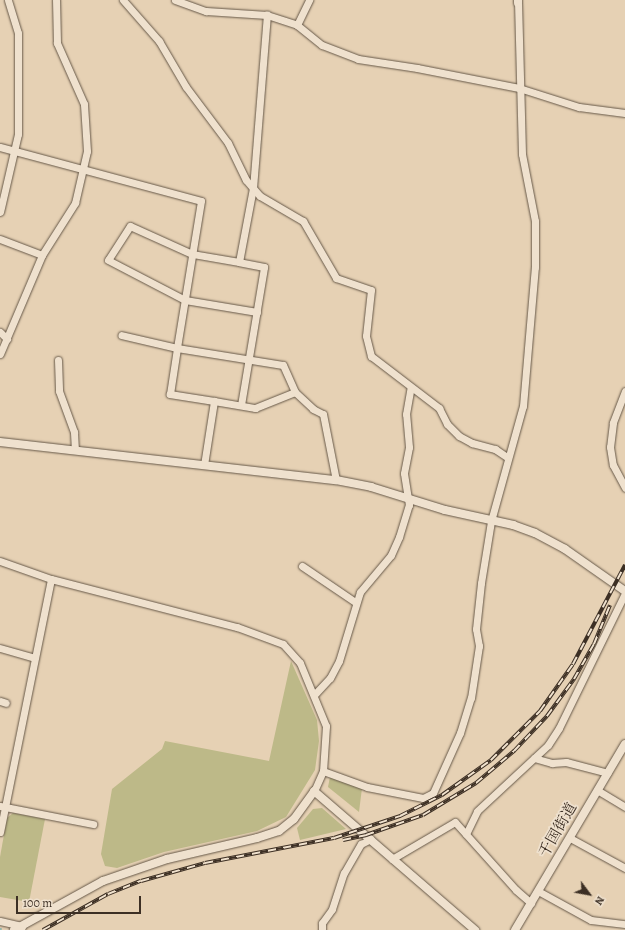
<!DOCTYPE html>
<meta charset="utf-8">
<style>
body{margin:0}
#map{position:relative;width:625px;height:930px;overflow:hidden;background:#e6d1b4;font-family:Alegreya,"Noto Serif JP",serif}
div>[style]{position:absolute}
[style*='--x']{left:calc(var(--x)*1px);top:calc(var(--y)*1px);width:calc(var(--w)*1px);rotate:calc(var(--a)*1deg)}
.green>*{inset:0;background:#bdb988}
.stream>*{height:2.5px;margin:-1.25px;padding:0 1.25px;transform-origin:1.25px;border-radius:1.25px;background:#96b7ad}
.roads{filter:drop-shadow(0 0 1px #665848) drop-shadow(0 0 1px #665848)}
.minor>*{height:7px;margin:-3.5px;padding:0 3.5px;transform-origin:3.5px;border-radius:3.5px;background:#efe1ce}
.tertiary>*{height:8px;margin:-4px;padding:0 4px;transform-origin:4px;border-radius:4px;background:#efe1ce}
.rail>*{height:4px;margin-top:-2px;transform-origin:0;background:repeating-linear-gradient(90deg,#efe1ce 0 8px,#3c2f24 0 16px);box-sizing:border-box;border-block:1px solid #3c2f24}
span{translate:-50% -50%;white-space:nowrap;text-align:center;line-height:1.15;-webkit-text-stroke:3.5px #efe1ce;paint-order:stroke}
.street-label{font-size:15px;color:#3c2f24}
.north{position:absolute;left:569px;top:874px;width:40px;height:40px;-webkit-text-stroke:3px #efe1ce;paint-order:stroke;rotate:122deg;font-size:11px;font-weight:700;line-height:16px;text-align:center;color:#3c2f24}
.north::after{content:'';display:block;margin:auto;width:14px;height:18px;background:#3c2f24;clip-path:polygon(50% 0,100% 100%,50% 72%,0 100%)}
.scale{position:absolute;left:16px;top:896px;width:125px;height:18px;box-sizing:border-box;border:2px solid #3c2f24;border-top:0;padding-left:5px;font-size:12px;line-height:14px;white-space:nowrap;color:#3c2f24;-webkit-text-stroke:3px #efe1ce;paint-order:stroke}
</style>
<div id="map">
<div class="green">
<i style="clip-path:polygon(291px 661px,317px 720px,319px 741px,315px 770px,286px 817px,257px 831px,164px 852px,117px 868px,105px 866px,101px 854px,112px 789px,162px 749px,165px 741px,269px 761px)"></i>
<i style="clip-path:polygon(330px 777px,362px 788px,359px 812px,328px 787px)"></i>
<i style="clip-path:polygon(322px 808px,346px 829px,300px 840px,297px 828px,313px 809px)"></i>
<i style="clip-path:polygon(13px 813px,45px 819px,29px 902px,0 897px,0 857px,7px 818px)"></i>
</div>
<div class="stream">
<i style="--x:0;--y:929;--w:1;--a:0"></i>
</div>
<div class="roads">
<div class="minor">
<i style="--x:123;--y:0;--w:55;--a:48.7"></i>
<i style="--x:159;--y:41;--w:53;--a:59.6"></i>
<i style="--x:186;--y:87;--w:70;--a:53.1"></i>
<i style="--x:228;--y:143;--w:41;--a:64.1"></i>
<i style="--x:246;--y:180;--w:21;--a:49"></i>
<i style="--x:260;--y:196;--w:50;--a:30.2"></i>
<i style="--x:303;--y:221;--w:66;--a:59.9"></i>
<i style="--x:336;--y:278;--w:37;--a:19"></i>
<i style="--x:371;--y:290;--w:46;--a:96.2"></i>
<i style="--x:366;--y:336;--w:21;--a:76"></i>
<i style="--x:371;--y:356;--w:86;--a:37.4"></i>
<i style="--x:439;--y:408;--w:18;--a:63"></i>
<i style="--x:447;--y:424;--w:17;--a:45"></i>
<i style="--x:459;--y:436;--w:15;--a:28"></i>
<i style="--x:472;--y:443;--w:24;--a:15"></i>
<i style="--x:495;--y:449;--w:14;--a:34"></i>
<i style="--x:175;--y:0;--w:33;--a:20"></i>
<i style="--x:206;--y:11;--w:61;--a:3.8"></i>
<i style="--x:267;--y:15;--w:32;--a:18"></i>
<i style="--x:297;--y:25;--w:32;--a:39"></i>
<i style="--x:322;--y:45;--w:39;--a:21"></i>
<i style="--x:358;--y:59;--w:60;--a:8.7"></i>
<i style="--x:417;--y:68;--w:104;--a:11.1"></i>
<i style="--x:519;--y:88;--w:63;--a:17.6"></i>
<i style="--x:579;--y:107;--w:46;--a:7.4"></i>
<i style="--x:297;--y:25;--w:28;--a:-64"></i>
<i style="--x:0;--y:147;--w:208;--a:15"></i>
<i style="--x:201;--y:201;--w:149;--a:99.3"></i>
<i style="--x:177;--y:348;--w:57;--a:-166.9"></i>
<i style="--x:0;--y:212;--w:80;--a:-77"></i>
<i style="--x:18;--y:134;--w:101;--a:-90"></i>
<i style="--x:18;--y:33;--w:34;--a:-107"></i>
<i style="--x:0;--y:239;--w:45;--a:20.9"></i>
<i style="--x:239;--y:262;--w:48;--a:-170.3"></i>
<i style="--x:192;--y:254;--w:68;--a:-155.7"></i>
<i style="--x:130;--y:226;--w:40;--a:122.9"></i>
<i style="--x:108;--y:260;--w:87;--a:27.5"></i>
<i style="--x:185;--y:300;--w:73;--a:9.5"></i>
<i style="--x:0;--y:332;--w:10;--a:45"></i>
<i style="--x:0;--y:354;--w:108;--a:-67"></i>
<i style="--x:42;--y:255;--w:62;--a:-57.6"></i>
<i style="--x:75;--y:203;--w:53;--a:-77"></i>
<i style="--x:87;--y:151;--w:47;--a:-93.7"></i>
<i style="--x:84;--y:104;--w:67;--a:-113.9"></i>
<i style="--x:57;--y:43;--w:43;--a:-91.3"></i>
<i style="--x:58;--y:360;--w:31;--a:88"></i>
<i style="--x:59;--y:391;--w:44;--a:69.9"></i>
<i style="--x:74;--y:432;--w:17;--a:87"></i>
<i style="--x:625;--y:391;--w:34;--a:111"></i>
<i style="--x:613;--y:423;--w:24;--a:97"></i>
<i style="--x:610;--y:447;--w:18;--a:81"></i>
<i style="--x:613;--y:465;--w:26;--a:62"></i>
<i style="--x:214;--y:401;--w:42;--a:9.7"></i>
<i style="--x:255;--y:408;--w:43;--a:-21.8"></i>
<i style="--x:241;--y:405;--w:140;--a:-80.5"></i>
<i style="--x:264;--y:267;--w:25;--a:-169"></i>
<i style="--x:239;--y:262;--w:75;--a:-79.3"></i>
<i style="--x:253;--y:188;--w:174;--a:-85.4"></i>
<i style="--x:204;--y:465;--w:65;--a:-81.1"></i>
<i style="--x:214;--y:401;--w:45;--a:-171"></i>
<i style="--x:170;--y:394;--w:47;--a:-81.3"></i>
<i style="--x:177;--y:348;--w:107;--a:9.1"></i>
<i style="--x:283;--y:365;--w:30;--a:66"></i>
<i style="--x:295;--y:392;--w:25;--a:43"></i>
<i style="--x:313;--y:409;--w:11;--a:27"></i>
<i style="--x:323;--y:414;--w:67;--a:78.9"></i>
<i style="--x:0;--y:561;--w:54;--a:19.4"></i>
<i style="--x:51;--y:579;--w:192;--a:14.5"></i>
<i style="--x:237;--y:627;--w:49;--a:20.3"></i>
<i style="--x:283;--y:644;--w:25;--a:48"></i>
<i style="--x:300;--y:663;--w:68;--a:67.6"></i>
<i style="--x:326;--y:726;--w:45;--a:93.8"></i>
<i style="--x:323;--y:771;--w:22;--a:114"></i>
<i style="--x:302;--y:566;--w:64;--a:34.2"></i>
<i style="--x:0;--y:648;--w:36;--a:16"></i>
<i style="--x:314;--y:695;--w:23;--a:-47"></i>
<i style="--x:330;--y:678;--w:19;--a:-62"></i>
<i style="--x:339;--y:661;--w:72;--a:-73.1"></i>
<i style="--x:360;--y:592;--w:48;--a:-50"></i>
<i style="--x:391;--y:555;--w:20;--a:-66"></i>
<i style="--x:399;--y:537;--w:34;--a:-73"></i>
<i style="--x:409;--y:505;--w:32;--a:-99"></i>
<i style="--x:404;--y:473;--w:26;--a:-79"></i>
<i style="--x:409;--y:447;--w:33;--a:-95"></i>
<i style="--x:406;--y:414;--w:27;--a:-80"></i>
<i style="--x:0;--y:701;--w:6;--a:18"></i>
<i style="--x:534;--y:758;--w:19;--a:16"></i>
<i style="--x:552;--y:763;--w:14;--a:-4"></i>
<i style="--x:566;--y:762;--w:43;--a:14.7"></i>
<i style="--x:323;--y:771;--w:47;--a:20"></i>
<i style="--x:367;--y:787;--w:57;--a:11.1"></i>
<i style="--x:423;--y:798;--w:11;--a:-27"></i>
<i style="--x:433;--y:793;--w:66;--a:-65.8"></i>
<i style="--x:460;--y:733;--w:37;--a:-73"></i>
<i style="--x:471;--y:698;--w:53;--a:-81.3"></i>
<i style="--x:479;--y:646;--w:17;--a:-100"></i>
<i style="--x:476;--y:629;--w:46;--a:-83.8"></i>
<i style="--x:481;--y:583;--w:63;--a:-80.8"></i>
<i style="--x:491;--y:521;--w:119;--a:-74.5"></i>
<i style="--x:523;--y:406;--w:140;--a:-85.1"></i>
<i style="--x:535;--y:267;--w:46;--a:-90"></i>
<i style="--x:535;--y:221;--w:68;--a:-101"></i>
<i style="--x:522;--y:154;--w:151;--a:-91.5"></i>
<i style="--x:597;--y:790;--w:33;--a:31"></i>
<i style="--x:0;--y:806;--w:95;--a:11"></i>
<i style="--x:0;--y:832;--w:258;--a:-78.6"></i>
<i style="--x:466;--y:834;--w:25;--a:-64"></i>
<i style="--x:477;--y:811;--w:97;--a:-42.9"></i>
<i style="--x:548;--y:745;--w:20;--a:-57"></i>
<i style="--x:559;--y:728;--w:150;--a:-63.9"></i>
<i style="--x:570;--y:838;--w:63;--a:28.6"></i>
<i style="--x:392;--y:859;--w:73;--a:-30.4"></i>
<i style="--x:455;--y:822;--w:91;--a:48.1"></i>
<i style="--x:516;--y:890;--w:20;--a:41"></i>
<i style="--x:538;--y:891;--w:60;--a:28.7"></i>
<i style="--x:591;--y:920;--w:34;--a:7"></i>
<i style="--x:0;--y:921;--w:23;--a:13"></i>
<i style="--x:322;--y:930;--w:7;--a:-90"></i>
<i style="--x:322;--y:923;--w:17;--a:-54"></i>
<i style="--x:332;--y:909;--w:38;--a:-72"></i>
<i style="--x:344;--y:873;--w:34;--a:-60"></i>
<i style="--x:361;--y:844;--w:11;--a:-27"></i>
</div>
<div class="tertiary">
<i style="--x:518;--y:0;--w:3;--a:90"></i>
<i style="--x:0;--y:442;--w:338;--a:6.5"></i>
<i style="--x:336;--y:480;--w:36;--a:11"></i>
<i style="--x:371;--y:487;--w:77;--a:17.3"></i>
<i style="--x:445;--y:510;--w:70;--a:12.4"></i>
<i style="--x:513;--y:525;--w:23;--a:20"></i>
<i style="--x:535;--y:533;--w:34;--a:28"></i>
<i style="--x:565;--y:549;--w:73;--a:35"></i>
<i style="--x:14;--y:930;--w:102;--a:-28.8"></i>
<i style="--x:103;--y:881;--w:68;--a:-19"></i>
<i style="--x:167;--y:859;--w:92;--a:-13.1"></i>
<i style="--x:257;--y:838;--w:23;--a:-18"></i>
<i style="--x:279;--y:831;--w:19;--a:-39"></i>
<i style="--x:294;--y:819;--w:34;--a:-54"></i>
<i style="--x:314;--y:791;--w:213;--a:40.8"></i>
<i style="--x:515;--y:930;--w:216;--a:-59.4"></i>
</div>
</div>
<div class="rail">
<i style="--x:343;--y:840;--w:24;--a:-12"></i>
<i style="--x:366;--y:835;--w:60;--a:-19.3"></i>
<i style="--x:423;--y:815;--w:62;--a:-31.1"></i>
<i style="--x:476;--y:783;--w:50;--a:-40.1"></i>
<i style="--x:514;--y:751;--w:48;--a:-46.7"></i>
<i style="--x:547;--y:716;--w:46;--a:-53.9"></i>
<i style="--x:574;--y:679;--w:40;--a:-60.3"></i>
<i style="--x:594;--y:644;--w:42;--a:-67.7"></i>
<i style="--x:43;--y:930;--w:74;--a:-29"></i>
<i style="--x:108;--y:894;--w:35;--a:-22"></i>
<i style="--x:141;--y:881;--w:66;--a:-15.7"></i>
<i style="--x:205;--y:863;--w:131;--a:-11"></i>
<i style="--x:334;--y:838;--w:70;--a:-18.4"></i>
<i style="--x:400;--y:816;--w:47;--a:-26.6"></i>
<i style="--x:442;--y:795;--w:60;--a:-35.5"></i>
<i style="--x:491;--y:760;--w:69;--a:-45"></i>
<i style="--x:540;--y:711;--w:57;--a:-54.9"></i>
<i style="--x:573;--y:664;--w:112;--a:-62.3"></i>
</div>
<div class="street-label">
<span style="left:558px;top:830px;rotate:-60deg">千国街道</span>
</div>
<div class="north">N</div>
<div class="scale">100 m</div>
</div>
